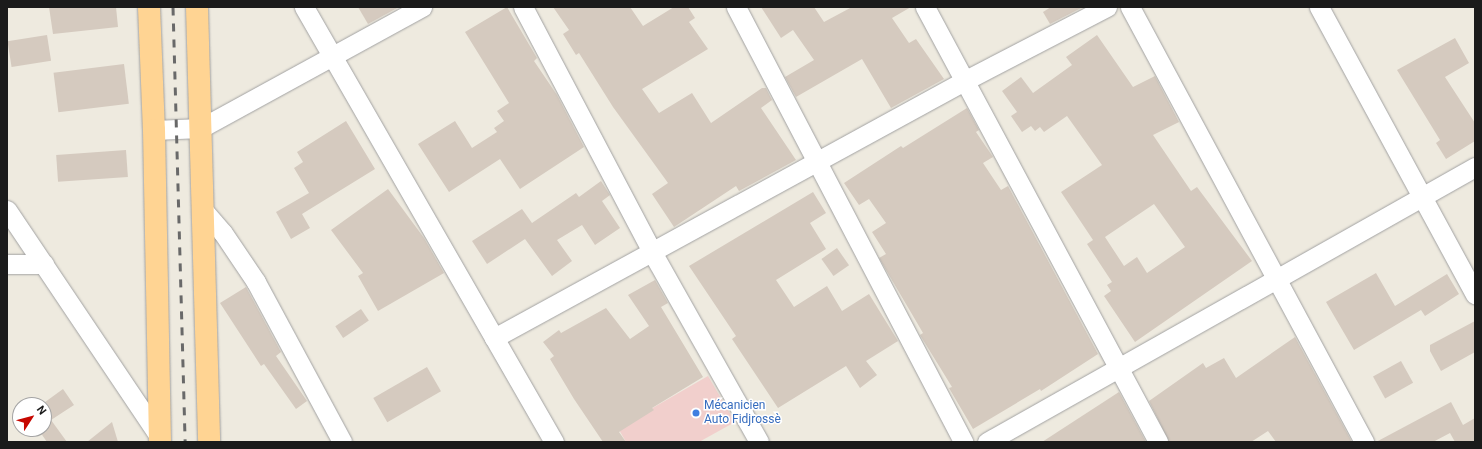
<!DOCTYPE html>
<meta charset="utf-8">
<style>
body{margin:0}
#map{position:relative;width:1482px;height:449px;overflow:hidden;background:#eeeadf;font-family:Roboto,sans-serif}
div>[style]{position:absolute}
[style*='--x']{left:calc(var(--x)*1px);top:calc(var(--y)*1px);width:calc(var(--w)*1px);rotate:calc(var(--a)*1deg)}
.commercial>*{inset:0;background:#f1cfcc}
.building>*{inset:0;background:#d5cabf;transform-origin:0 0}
.roads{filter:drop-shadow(0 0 1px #a2a2a2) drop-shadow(0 0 1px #a2a2a2)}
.minor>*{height:19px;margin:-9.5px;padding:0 9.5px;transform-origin:9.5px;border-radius:9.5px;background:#fff}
.major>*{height:22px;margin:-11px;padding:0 11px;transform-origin:11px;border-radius:11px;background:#ffd493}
.rail>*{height:3px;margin-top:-1.5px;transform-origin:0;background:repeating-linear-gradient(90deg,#696969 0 8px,transparent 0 16px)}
.dots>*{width:11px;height:11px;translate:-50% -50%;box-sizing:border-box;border:2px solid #fff;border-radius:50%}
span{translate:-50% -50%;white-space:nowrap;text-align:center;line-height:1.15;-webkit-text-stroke:3px #fff;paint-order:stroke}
.shop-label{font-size:12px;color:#366cbe}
.left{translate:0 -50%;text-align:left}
.frame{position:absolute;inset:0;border:8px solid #1b1b1b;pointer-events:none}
.north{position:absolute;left:12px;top:397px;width:40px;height:40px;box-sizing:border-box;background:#fff;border:1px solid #a4a4a4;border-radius:50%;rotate:54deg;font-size:11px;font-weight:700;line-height:16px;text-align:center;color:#1b1b1b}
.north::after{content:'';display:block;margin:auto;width:14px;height:18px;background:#c60700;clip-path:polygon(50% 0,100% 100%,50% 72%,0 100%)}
</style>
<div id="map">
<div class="commercial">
<i style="clip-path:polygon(708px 376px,735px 422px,699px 442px,626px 442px,618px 428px)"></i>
</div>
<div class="building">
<i style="clip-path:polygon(49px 7px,116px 7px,118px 27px,53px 34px)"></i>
<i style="clip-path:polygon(358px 7px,399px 7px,368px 24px)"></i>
<i style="clip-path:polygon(507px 7px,537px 58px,534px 61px,557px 95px,584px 147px,520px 189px,500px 159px,449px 192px,418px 144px,455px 121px,472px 148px,497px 132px,494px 128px,504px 121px,497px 111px,509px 103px,465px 32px)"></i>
<i style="clip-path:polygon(553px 7px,630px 7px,643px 26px,674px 7px,688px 7px,695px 18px,689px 22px,708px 49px,642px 89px,659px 113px,692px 93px,711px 123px,762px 88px,766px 88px,772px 100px,761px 108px,796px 160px,739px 191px,736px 186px,674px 227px,652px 194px,668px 183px,613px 107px,579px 53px,576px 55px,563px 34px,569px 30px)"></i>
<i style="clip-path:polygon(761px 7px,814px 7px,824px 22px,852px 7px,911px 7px,892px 18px,909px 43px,916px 39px,944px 79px,891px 108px,862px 59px,796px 97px,785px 77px,814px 60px,793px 30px,781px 38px)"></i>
<i style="clip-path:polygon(1051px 7px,1083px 7px,1050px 24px,1043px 12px)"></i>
<i style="left:47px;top:35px;width:26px;height:40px;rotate:81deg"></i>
<i style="clip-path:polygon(evenodd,1097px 35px,1133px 87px,1155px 76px,1179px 122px,1153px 135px,1191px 191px,1197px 187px,1252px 261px,1135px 342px,1104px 296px,1111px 291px,1107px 285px,1112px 282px,1087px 244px,1093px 240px,1061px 192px,1102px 165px,1067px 116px,1044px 132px,1040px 127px,1035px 131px,1031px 126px,1022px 132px,1011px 116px,1017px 112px,1002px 91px,1021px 77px,1033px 93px,1072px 65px,1066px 57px,1097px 35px,1154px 204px,1185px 247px,1147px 273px,1137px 257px,1124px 266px,1105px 237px,1154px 204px)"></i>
<i style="clip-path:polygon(1455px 38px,1469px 63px,1445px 77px,1475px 123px,1475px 141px,1446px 159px,1436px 143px,1440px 140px,1397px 70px)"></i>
<i style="left:124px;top:64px;width:40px;height:71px;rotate:83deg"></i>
<i style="clip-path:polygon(967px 108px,979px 130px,976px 132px,993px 157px,983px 163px,1001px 190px,1008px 186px,1098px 354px,1041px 391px,1040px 389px,973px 429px,949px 388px,952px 387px,920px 335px,923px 333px,879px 258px,886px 254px,872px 232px,886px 223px,869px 199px,859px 205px,844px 183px,901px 146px,903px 148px)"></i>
<i style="clip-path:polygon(346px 121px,375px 169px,302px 214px,310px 228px,291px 239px,276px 212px,309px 193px,294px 168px,303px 162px,297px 152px)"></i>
<i style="left:126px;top:150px;width:27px;height:70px;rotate:86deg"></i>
<i style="clip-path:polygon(601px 181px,610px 195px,602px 201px,620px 228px,595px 245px,582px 225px,557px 240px,572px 261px,552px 276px,525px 239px,487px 264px,472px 241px,522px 209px,532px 223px,576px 193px,579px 197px)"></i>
<i style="clip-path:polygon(388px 189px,424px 238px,444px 273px,378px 311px,358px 276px,363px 273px,331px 230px)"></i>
<i style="clip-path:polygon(813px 192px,826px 213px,810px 223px,826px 249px,776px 280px,794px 307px,827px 286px,842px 311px,869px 294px,898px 341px,866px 361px,877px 375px,860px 388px,846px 366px,778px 408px,732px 339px,736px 336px,689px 266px)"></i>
<i style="left:837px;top:248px;width:21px;height:19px;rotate:55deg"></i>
<i style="clip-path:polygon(1376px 273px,1395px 306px,1447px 274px,1459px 294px,1425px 316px,1421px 310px,1354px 350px,1326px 302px)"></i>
<i style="clip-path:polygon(655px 280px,668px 303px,661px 307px,703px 377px,652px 408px,654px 410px,619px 432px,626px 442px,603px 442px,574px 399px,550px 359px,554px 356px,543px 342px,559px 330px,561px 333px,606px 308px,630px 339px,649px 326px,628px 295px)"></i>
<i style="clip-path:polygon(246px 287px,281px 352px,276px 356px,307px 401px,296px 409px,264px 364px,261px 366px,220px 303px)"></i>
<i style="left:361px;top:309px;width:14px;height:31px;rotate:56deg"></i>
<i style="clip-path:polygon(1475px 321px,1475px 352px,1441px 371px,1430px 351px,1430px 345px)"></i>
<i style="clip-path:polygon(1295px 337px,1352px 442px,1276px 442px,1268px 431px,1251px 442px,1169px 442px,1149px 401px,1203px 363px,1206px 368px,1224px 358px,1236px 378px)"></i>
<i style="left:1401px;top:361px;width:25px;height:32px;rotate:61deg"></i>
<i style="left:427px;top:367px;width:28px;height:62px;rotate:60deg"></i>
<i style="clip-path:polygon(63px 389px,74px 405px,51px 420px,67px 442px,47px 442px,38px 429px,44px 429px,44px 405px,41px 405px)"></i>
<i style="clip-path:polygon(1119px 392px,1146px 442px,1042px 442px,1062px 429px)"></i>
<i style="clip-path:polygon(1451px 402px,1463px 425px,1475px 418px,1475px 442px,1455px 442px,1450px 433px,1433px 442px,1376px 442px)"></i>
<i style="clip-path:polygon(112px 422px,118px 442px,87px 442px)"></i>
</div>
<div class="roads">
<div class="minor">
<i style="--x:304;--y:7;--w:502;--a:60.11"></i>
<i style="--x:523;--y:7;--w:277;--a:62.2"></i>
<i style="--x:652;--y:252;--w:218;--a:60.6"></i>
<i style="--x:736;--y:7;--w:491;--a:62.4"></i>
<i style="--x:925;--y:7;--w:493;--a:61.8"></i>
<i style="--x:1130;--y:7;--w:494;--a:61.7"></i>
<i style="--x:1319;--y:7;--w:327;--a:61.5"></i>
<i style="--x:154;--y:130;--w:47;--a:-2.4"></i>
<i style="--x:201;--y:128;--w:252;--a:-28.7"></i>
<i style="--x:7;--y:210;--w:272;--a:56.1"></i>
<i style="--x:203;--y:210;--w:30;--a:49"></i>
<i style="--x:223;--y:233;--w:59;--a:56"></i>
<i style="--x:256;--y:282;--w:182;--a:61.7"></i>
<i style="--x:7;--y:264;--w:37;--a:0"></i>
<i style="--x:494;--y:338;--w:536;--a:-28.67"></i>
<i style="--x:964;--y:81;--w:161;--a:-27.4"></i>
<i style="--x:987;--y:442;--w:560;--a:-29.4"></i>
</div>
<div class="major">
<i style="--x:149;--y:7;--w:123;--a:87.7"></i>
<i style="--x:154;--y:130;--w:312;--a:88.9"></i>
<i style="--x:197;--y:7;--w:435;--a:88.4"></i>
</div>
</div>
<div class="rail">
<i style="--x:173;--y:7;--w:435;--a:88.4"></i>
</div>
<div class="dots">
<i style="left:696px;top:413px;background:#3f7fe0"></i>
</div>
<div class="shop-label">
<span class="left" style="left:704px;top:413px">Mécanicien<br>Auto Fidjrossè</span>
</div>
<div class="frame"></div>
<div class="north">N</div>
</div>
